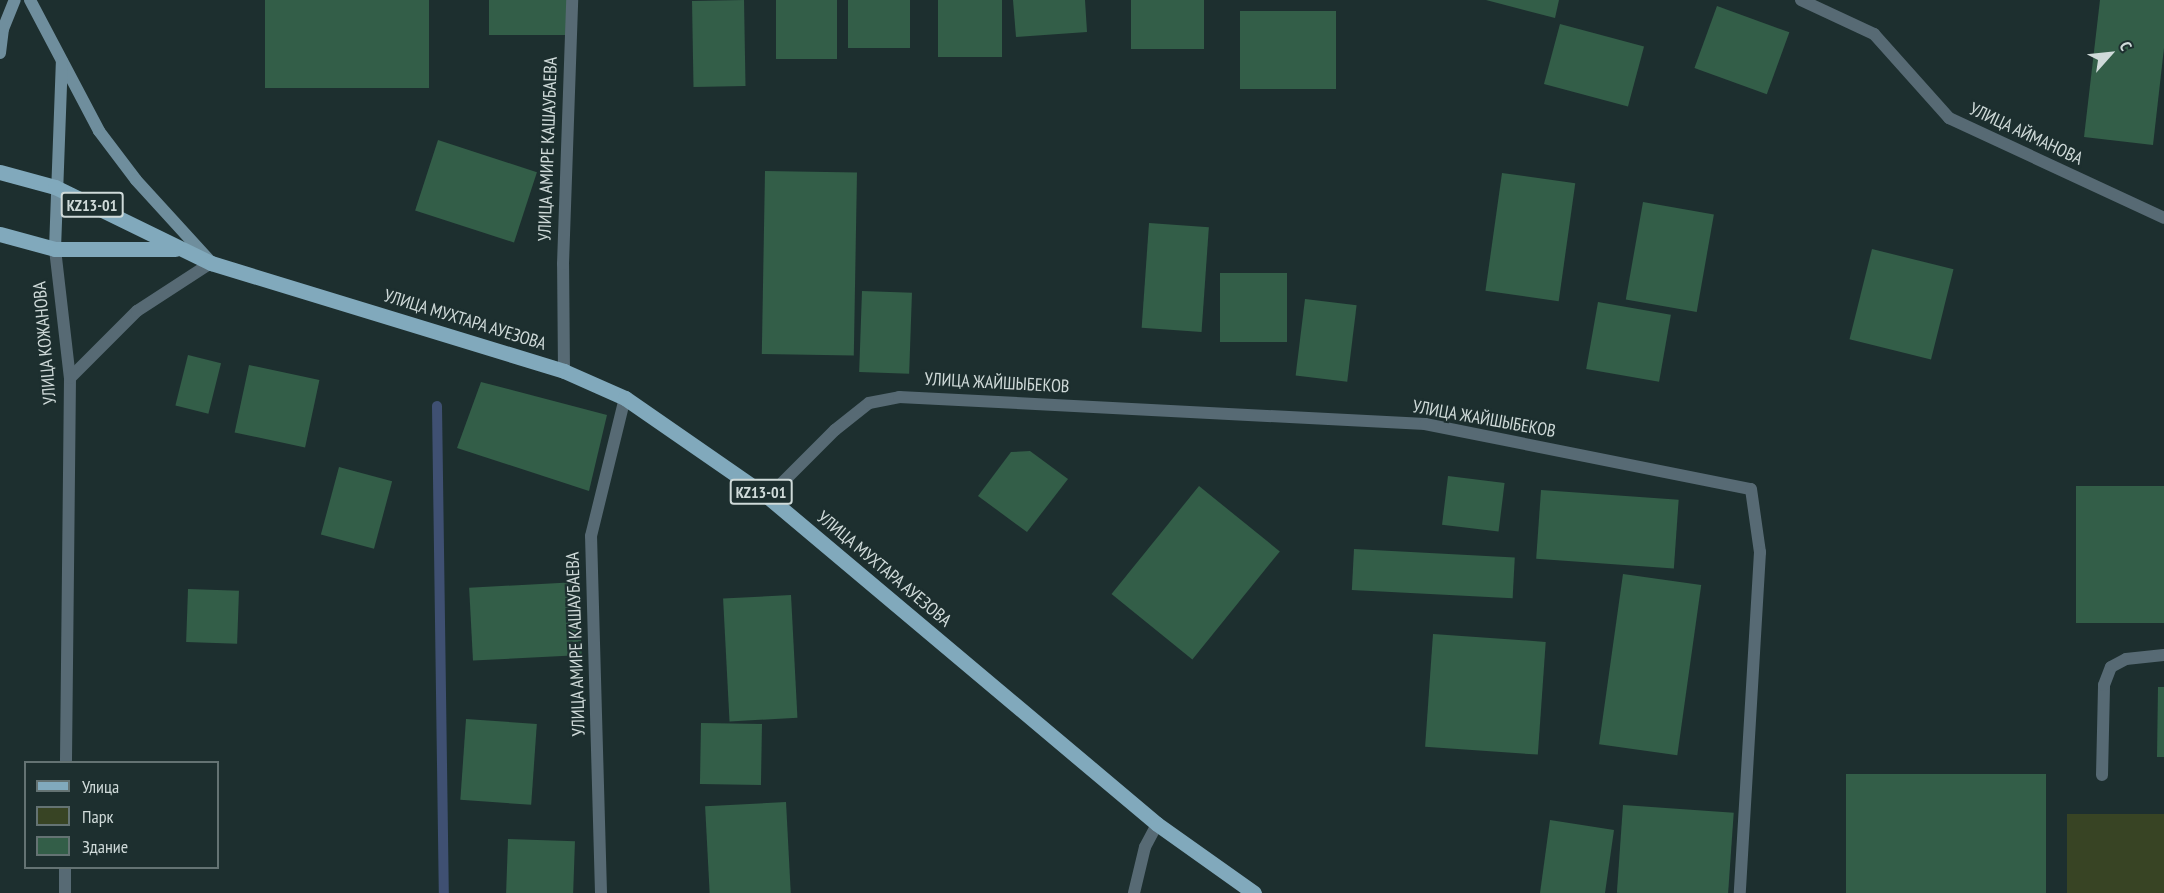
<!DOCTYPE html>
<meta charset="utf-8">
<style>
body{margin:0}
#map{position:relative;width:2164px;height:893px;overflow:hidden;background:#1d2f2f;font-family:"PT Sans Narrow",sans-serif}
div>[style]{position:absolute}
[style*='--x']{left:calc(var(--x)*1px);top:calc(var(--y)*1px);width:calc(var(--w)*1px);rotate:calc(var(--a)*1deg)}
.green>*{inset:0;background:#384424;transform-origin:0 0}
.stream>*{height:10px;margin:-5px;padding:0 5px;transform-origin:5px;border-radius:5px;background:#3f5072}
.building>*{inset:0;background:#335e48;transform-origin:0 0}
.service>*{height:12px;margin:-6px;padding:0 6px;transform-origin:6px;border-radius:6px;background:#576a74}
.minor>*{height:12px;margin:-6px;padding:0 6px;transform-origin:6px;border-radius:6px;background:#576a74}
.tertiary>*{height:12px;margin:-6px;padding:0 6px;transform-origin:6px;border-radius:6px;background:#576a74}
.secondary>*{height:12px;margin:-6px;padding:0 6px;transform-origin:6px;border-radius:6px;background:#6f8e9d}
.primary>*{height:15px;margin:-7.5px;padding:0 7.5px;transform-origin:7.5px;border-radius:7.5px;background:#81a9bc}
span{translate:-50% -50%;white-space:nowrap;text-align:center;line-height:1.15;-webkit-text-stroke:4.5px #1d2f2f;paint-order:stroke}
.shield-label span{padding:2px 4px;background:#1d2f2f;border:2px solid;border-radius:4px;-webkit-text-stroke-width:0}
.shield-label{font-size:16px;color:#cfdad9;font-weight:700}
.street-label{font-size:18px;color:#cfdad9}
.legend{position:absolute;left:24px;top:761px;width:195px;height:108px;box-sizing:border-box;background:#1d2f2f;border:2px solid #647373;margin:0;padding:8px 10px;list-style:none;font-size:18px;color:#cfdad9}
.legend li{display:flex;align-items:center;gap:12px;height:30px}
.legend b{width:30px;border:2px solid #647373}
.north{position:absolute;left:2080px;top:24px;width:60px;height:60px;-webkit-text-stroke:4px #1d2f2f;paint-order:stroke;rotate:63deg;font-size:16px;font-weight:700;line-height:24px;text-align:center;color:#cfdad9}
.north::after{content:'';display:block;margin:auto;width:21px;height:27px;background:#cfdad9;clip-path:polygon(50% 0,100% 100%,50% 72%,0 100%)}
</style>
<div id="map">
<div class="green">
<i style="left:2067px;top:814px;width:97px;height:79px"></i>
</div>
<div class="stream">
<i style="--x:437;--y:406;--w:487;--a:89.2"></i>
</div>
<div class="building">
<i style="left:265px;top:0;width:164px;height:88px"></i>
<i style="left:489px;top:0;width:81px;height:35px"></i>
<i style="left:744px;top:0;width:86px;height:52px;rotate:89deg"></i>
<i style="left:776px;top:0;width:61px;height:59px"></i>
<i style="left:848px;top:0;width:62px;height:48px"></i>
<i style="left:938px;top:0;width:64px;height:57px"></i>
<i style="clip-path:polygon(1013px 0,1085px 0,1087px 32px,1016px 37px)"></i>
<i style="left:1131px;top:0;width:73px;height:49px"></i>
<i style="clip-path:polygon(1486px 0,1559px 0,1555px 18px)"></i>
<i style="clip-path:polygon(2100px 0,2164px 0,2164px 48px,2153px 145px,2084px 137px)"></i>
<i style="left:1717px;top:6px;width:77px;height:66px;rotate:20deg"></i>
<i style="left:1240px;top:11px;width:96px;height:78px"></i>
<i style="left:1560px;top:24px;width:87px;height:62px;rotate:15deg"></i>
<i style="left:438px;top:140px;width:104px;height:74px;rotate:18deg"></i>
<i style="left:765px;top:171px;width:92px;height:183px;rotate:1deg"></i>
<i style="left:1502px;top:173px;width:74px;height:119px;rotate:8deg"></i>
<i style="left:1643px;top:202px;width:72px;height:99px;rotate:10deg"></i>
<i style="left:1149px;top:223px;width:60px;height:105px;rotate:4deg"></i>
<i style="left:1872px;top:249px;width:84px;height:93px;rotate:14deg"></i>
<i style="left:1220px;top:273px;width:67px;height:69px"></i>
<i style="left:862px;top:291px;width:50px;height:81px;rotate:2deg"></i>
<i style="left:1305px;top:299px;width:52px;height:77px;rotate:7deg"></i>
<i style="left:1598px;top:302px;width:74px;height:68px;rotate:10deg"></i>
<i style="left:188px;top:355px;width:34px;height:52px;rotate:14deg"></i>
<i style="left:249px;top:365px;width:72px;height:69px;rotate:12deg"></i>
<i style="clip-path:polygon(481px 382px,607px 415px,589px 491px,457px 448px)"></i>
<i style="clip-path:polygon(1030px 451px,1068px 479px,1027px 532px,978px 496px,1011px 452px)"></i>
<i style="left:339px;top:467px;width:55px;height:70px;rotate:15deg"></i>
<i style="left:1448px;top:476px;width:57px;height:49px;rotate:7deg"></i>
<i style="left:1199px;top:486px;width:104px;height:139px;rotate:39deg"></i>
<i style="left:2076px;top:486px;width:88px;height:137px"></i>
<i style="left:1541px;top:490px;width:138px;height:69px;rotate:4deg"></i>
<i style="left:1354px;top:549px;width:161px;height:41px;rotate:3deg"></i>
<i style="left:1623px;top:574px;width:79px;height:172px;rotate:8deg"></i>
<i style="left:578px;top:582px;width:73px;height:109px;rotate:87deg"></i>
<i style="left:188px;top:589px;width:51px;height:53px;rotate:2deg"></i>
<i style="left:791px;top:595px;width:123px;height:68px;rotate:87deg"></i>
<i style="left:1433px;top:634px;width:113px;height:113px;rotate:4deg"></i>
<i style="clip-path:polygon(2158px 687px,2164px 687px,2164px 757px,2157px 757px)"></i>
<i style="left:466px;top:719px;width:71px;height:81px;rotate:4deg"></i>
<i style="left:701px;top:723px;width:61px;height:61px;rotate:1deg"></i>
<i style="left:2046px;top:774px;width:119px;height:200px;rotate:90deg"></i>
<i style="left:786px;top:802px;width:91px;height:81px;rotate:87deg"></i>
<i style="left:1623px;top:805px;width:111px;height:88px;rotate:4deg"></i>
<i style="clip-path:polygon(1550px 820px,1614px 830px,1605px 893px,1540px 893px)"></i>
<i style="left:508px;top:839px;width:67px;height:54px;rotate:2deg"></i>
</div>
<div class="service">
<i style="--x:2102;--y:775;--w:90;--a:-88.7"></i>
<i style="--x:2104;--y:685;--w:19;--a:-69"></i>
<i style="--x:2111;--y:667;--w:17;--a:-28"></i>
<i style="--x:2126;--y:659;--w:38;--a:-6"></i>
</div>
<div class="minor">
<i style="--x:1801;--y:0;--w:81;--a:25"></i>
<i style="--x:1874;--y:34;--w:113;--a:48.2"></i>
<i style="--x:1949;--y:118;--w:237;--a:24.9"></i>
<i style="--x:564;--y:371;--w:107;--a:-90.5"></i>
<i style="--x:563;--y:264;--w:264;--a:-88"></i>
<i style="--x:768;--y:497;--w:95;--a:-45"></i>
<i style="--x:835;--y:430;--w:43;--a:-38.5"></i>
<i style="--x:869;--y:403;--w:31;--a:-11"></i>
<i style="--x:899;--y:397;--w:527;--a:2.94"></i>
<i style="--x:1425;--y:424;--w:332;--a:11.3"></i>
<i style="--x:1751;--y:489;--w:64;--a:81.9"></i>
<i style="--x:1760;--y:552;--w:342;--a:93.4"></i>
<i style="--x:601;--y:893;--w:357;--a:-91.6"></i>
<i style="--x:591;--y:536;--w:142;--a:-76.2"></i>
<i style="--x:1134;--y:893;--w:47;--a:-76.6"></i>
<i style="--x:1145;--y:847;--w:26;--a:-62"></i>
</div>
<div class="tertiary">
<i style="--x:55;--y:249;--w:130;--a:83.4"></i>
<i style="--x:70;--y:378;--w:384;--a:90.6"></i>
<i style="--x:70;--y:378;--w:95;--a:-45"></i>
<i style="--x:137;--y:311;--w:88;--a:-33"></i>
<i style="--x:65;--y:893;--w:25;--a:-90"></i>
</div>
<div class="secondary">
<i style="--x:30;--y:0;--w:148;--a:62.2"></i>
<i style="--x:99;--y:131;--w:61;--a:52.9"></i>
<i style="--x:136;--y:180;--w:111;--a:47.6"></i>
<i style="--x:0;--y:53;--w:24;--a:-83"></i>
<i style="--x:3;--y:29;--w:31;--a:-68"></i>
<i style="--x:55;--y:249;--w:188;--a:-87.9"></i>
</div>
<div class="primary">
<i style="--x:0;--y:172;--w:57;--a:15.3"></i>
<i style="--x:55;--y:187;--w:174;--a:26"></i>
<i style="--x:211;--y:263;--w:369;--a:17"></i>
<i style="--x:564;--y:371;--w:67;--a:23.9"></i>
<i style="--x:625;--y:398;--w:174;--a:34.7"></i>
<i style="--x:768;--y:497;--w:508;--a:40.05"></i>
<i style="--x:1157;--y:824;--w:119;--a:35.4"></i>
<i style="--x:0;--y:234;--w:57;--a:15.3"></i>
<i style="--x:55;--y:249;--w:120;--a:0"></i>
</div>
<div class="shield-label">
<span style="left:92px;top:205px">KZ13-01</span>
<span style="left:761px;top:492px">KZ13-01</span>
</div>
<div class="street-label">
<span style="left:2026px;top:134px;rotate:25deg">УЛИЦА АЙМАНОВА</span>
<span style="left:548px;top:149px;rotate:-88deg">УЛИЦА АМИРЕ КАШАУБАЕВА</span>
<span style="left:465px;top:320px;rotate:17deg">УЛИЦА МУХТАРА АУЕЗОВА</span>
<span style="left:45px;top:343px;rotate:-95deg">УЛИЦА КОЖАНОВА</span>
<span style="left:997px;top:383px;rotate:3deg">УЛИЦА ЖАЙШЫБЕКОВ</span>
<span style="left:1484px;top:419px;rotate:10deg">УЛИЦА ЖАЙШЫБЕКОВ</span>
<span style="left:884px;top:569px;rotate:40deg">УЛИЦА МУХТАРА АУЕЗОВА</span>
<span style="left:576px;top:644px;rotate:-92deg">УЛИЦА АМИРЕ КАШАУБАЕВА</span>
</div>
<ul class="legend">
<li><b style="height:8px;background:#81a9bc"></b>Улица</li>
<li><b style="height:16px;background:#384424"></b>Парк</li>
<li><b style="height:16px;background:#335e48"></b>Здание</li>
</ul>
<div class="north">С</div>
</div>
